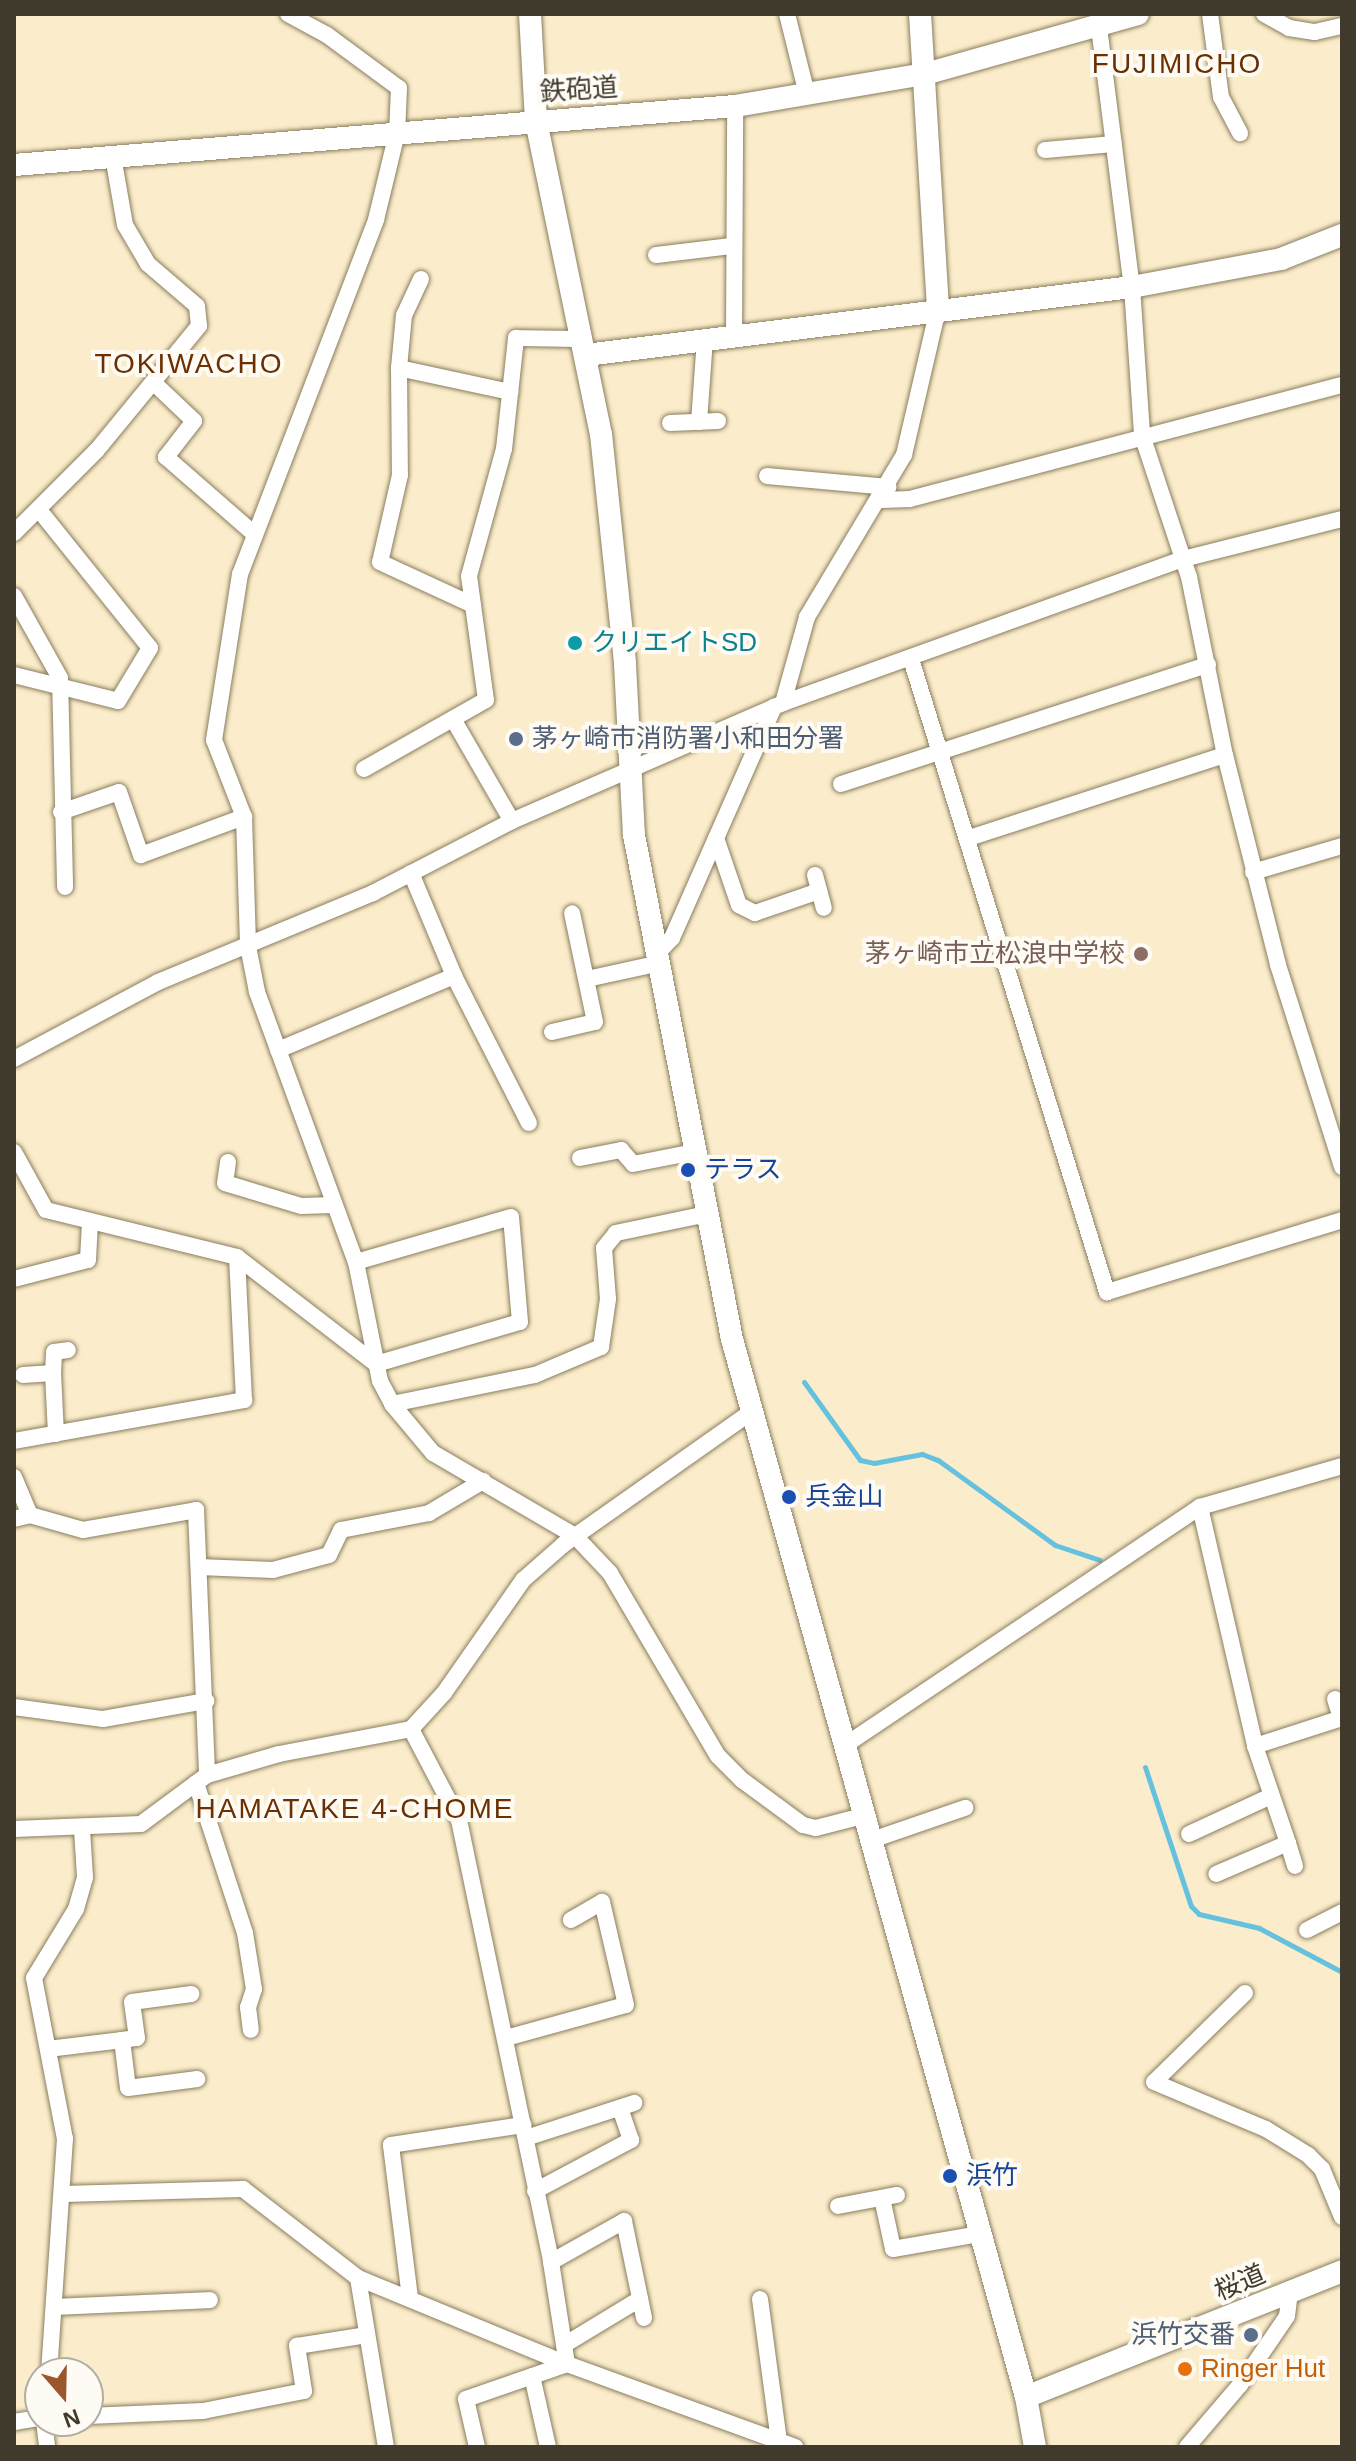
<!DOCTYPE html>
<meta charset="utf-8">
<style>
body{margin:0}
#map{position:relative;width:1356px;height:2461px;overflow:hidden;background:#fbedcb;font-family:Arial,"Noto Sans JP",sans-serif}
div>[style]{position:absolute}
[style*='--x']{left:calc(var(--x)*1px);top:calc(var(--y)*1px);width:calc(var(--w)*1px);rotate:calc(var(--a)*1deg)}
.stream>*{height:5px;margin:-2.5px;padding:0 2.5px;transform-origin:2.5px;border-radius:2.5px;background:#66c1df}
.roads{filter:drop-shadow(0 0 2px #897d5e) drop-shadow(0 0 2px #897d5e)}
.street>*{height:16px;margin:-8px;padding:0 8px;transform-origin:8px;border-radius:8px;background:#fff}
.secondary>*{height:22px;margin:-11px;padding:0 11px;transform-origin:11px;border-radius:11px;background:#fff}
.dots>*{width:22px;height:22px;translate:-50% -50%;box-sizing:border-box;border:4px solid #fefbf4;border-radius:50%}
span{translate:-50% -50%;white-space:nowrap;text-align:center;line-height:1.15;-webkit-text-stroke:8px #fefbf4;paint-order:stroke}
.street-label{font-size:26px;color:#3f3a2c}
.culture-label{font-size:26px;color:#0d838f}
.left{translate:0 -50%;text-align:left}
.service-label{font-size:26px;color:#4e5e75}
.right{translate:-100% -50%;text-align:right}
.education-label{font-size:26px;color:#785e54}
.transit-label{font-size:26px;color:#164399}
.food-label{font-size:26px;color:#c56008}
.neighbourhood-label{font-size:28px;color:#6b2f02;letter-spacing:2px}
.frame{position:absolute;inset:0;border:16px solid #3f3a2c;pointer-events:none}
.north{position:absolute;left:24px;top:2357px;width:80px;height:80px;box-sizing:border-box;background:#fefbf4;border:2px solid #b2aea4;border-radius:50%;rotate:160deg;font-size:22px;font-weight:700;line-height:32px;text-align:center;color:#3f3a2c}
.north::after{content:'';display:block;margin:auto;width:28px;height:36px;background:#9c562c;clip-path:polygon(50% 0,100% 100%,50% 72%,0 100%)}
</style>
<div id="map">
<div class="stream">
<i style="--x:804;--y:1382;--w:96;--a:54.3"></i>
<i style="--x:860;--y:1460;--w:14;--a:12"></i>
<i style="--x:874;--y:1463;--w:49;--a:-10.6"></i>
<i style="--x:922;--y:1454;--w:17;--a:21"></i>
<i style="--x:938;--y:1460;--w:145;--a:36"></i>
<i style="--x:1055;--y:1545;--w:47;--a:18.4"></i>
<i style="--x:1145;--y:1767;--w:146;--a:71.7"></i>
<i style="--x:1191;--y:1906;--w:11;--a:45"></i>
<i style="--x:1199;--y:1914;--w:62;--a:13.1"></i>
<i style="--x:1259;--y:1928;--w:94;--a:27.9"></i>
</div>
<div class="roads">
<div class="street">
<i style="--x:288;--y:14;--w:44;--a:28.3"></i>
<i style="--x:327;--y:35;--w:89;--a:36.4"></i>
<i style="--x:399;--y:88;--w:45;--a:92.5"></i>
<i style="--x:397;--y:133;--w:89;--a:103.6"></i>
<i style="--x:376;--y:220;--w:379;--a:111"></i>
<i style="--x:240;--y:574;--w:168;--a:98.9"></i>
<i style="--x:214;--y:740;--w:83;--a:68.7"></i>
<i style="--x:244;--y:817;--w:129;--a:88.2"></i>
<i style="--x:248;--y:946;--w:47;--a:78.9"></i>
<i style="--x:257;--y:992;--w:288;--a:69.9"></i>
<i style="--x:356;--y:1262;--w:121;--a:78.6"></i>
<i style="--x:380;--y:1381;--w:26;--a:62"></i>
<i style="--x:392;--y:1404;--w:64;--a:50.1"></i>
<i style="--x:433;--y:1453;--w:164;--a:30.3"></i>
<i style="--x:575;--y:1536;--w:51;--a:46.6"></i>
<i style="--x:610;--y:1573;--w:212;--a:59.5"></i>
<i style="--x:718;--y:1756;--w:34;--a:45"></i>
<i style="--x:742;--y:1780;--w:76;--a:36.4"></i>
<i style="--x:803;--y:1825;--w:13;--a:13"></i>
<i style="--x:816;--y:1828;--w:48;--a:-14.6"></i>
<i style="--x:787;--y:14;--w:82;--a:76"></i>
<i style="--x:1210;--y:14;--w:84;--a:82.5"></i>
<i style="--x:1221;--y:97;--w:41;--a:62.2"></i>
<i style="--x:1264;--y:14;--w:29;--a:29"></i>
<i style="--x:1289;--y:28;--w:26;--a:9"></i>
<i style="--x:1315;--y:32;--w:28;--a:-13"></i>
<i style="--x:1099;--y:27;--w:262;--a:82.8"></i>
<i style="--x:1132;--y:287;--w:148;--a:86.1"></i>
<i style="--x:1142;--y:435;--w:150;--a:71.7"></i>
<i style="--x:1189;--y:577;--w:182;--a:78.6"></i>
<i style="--x:1225;--y:755;--w:217;--a:75.8"></i>
<i style="--x:1278;--y:965;--w:212;--a:72.4"></i>
<i style="--x:1045;--y:150;--w:69;--a:-5"></i>
<i style="--x:656;--y:255;--w:76;--a:-6.8"></i>
<i style="--x:421;--y:279;--w:40;--a:115"></i>
<i style="--x:404;--y:315;--w:53;--a:95.4"></i>
<i style="--x:399;--y:368;--w:107;--a:89.5"></i>
<i style="--x:400;--y:475;--w:89;--a:102.9"></i>
<i style="--x:380;--y:562;--w:102;--a:24.8"></i>
<i style="--x:734;--y:335;--w:229;--a:-89.7"></i>
<i style="--x:399;--y:368;--w:114;--a:12.2"></i>
<i style="--x:154;--y:383;--w:55;--a:43.5"></i>
<i style="--x:194;--y:421;--w:46;--a:127.9"></i>
<i style="--x:166;--y:457;--w:116;--a:41.1"></i>
<i style="--x:699;--y:422;--w:83;--a:-85.9"></i>
<i style="--x:670;--y:423;--w:48;--a:-2.4"></i>
<i style="--x:767;--y:476;--w:122;--a:5.2"></i>
<i style="--x:882;--y:500;--w:28;--a:-2"></i>
<i style="--x:910;--y:499;--w:447;--a:-14.8"></i>
<i style="--x:14;--y:533;--w:117;--a:-45"></i>
<i style="--x:97;--y:450;--w:161;--a:-50.6"></i>
<i style="--x:199;--y:326;--w:20;--a:-96"></i>
<i style="--x:197;--y:306;--w:65;--a:-139.4"></i>
<i style="--x:148;--y:264;--w:45;--a:-120.5"></i>
<i style="--x:125;--y:225;--w:70;--a:-99.9"></i>
<i style="--x:14;--y:596;--w:94;--a:60.7"></i>
<i style="--x:60;--y:678;--w:209;--a:88.6"></i>
<i style="--x:911;--y:659;--w:663;--a:72.8"></i>
<i style="--x:1107;--y:1292;--w:246;--a:-17"></i>
<i style="--x:14;--y:675;--w:107;--a:14"></i>
<i style="--x:118;--y:701;--w:62;--a:-58.9"></i>
<i style="--x:150;--y:648;--w:176;--a:-128.8"></i>
<i style="--x:783;--y:703;--w:89;--a:-74.4"></i>
<i style="--x:807;--y:617;--w:189;--a:-59.1"></i>
<i style="--x:904;--y:455;--w:150;--a:-76.9"></i>
<i style="--x:453;--y:719;--w:118;--a:60"></i>
<i style="--x:364;--y:769;--w:140;--a:-29.5"></i>
<i style="--x:486;--y:700;--w:125;--a:-97.8"></i>
<i style="--x:469;--y:576;--w:132;--a:-74.6"></i>
<i style="--x:504;--y:449;--w:112;--a:-83.8"></i>
<i style="--x:516;--y:338;--w:67;--a:0.9"></i>
<i style="--x:841;--y:784;--w:386;--a:-18"></i>
<i style="--x:61;--y:812;--w:61;--a:-19"></i>
<i style="--x:119;--y:792;--w:67;--a:70.8"></i>
<i style="--x:141;--y:855;--w:110;--a:-20.3"></i>
<i style="--x:716;--y:838;--w:71;--a:71.1"></i>
<i style="--x:739;--y:905;--w:18;--a:27"></i>
<i style="--x:755;--y:913;--w:68;--a:-19"></i>
<i style="--x:969;--y:838;--w:269;--a:-18"></i>
<i style="--x:1253;--y:872;--w:93;--a:-16.3"></i>
<i style="--x:411;--y:873;--w:112;--a:67.3"></i>
<i style="--x:454;--y:976;--w:165;--a:63"></i>
<i style="--x:815;--y:875;--w:34;--a:75"></i>
<i style="--x:655;--y:956;--w:25;--a:-47"></i>
<i style="--x:672;--y:938;--w:253;--a:-66.2"></i>
<i style="--x:587;--y:979;--w:71;--a:-12.3"></i>
<i style="--x:552;--y:1032;--w:44;--a:-13.1"></i>
<i style="--x:595;--y:1022;--w:111;--a:-101.9"></i>
<i style="--x:278;--y:1050;--w:191;--a:-22.8"></i>
<i style="--x:14;--y:1059;--w:163;--a:-28.1"></i>
<i style="--x:158;--y:982;--w:233;--a:-22.5"></i>
<i style="--x:373;--y:893;--w:157;--a:-27.4"></i>
<i style="--x:512;--y:821;--w:296;--a:-23.5"></i>
<i style="--x:783;--y:703;--w:425;--a:-19.8"></i>
<i style="--x:1183;--y:559;--w:164;--a:-14.1"></i>
<i style="--x:14;--y:1152;--w:66;--a:61.1"></i>
<i style="--x:46;--y:1210;--w:197;--a:13.8"></i>
<i style="--x:237;--y:1257;--w:175;--a:37.6"></i>
<i style="--x:376;--y:1364;--w:150;--a:-16.3"></i>
<i style="--x:520;--y:1322;--w:105;--a:-94.9"></i>
<i style="--x:511;--y:1217;--w:161;--a:163.8"></i>
<i style="--x:580;--y:1158;--w:42;--a:-11"></i>
<i style="--x:621;--y:1150;--w:18;--a:49"></i>
<i style="--x:633;--y:1164;--w:62;--a:-11.1"></i>
<i style="--x:228;--y:1162;--w:21;--a:98"></i>
<i style="--x:225;--y:1183;--w:79;--a:16.8"></i>
<i style="--x:301;--y:1206;--w:32;--a:-2"></i>
<i style="--x:14;--y:1279;--w:76;--a:-14.4"></i>
<i style="--x:88;--y:1260;--w:35;--a:-87"></i>
<i style="--x:53;--y:1373;--w:21;--a:-87"></i>
<i style="--x:54;--y:1352;--w:14;--a:-8"></i>
<i style="--x:23;--y:1375;--w:30;--a:-4"></i>
<i style="--x:53;--y:1373;--w:61;--a:87.2"></i>
<i style="--x:392;--y:1404;--w:146;--a:-11.5"></i>
<i style="--x:535;--y:1375;--w:72;--a:-23"></i>
<i style="--x:601;--y:1347;--w:49;--a:-81.7"></i>
<i style="--x:608;--y:1299;--w:51;--a:-94.5"></i>
<i style="--x:604;--y:1248;--w:19;--a:-51"></i>
<i style="--x:616;--y:1233;--w:93;--a:-11.8"></i>
<i style="--x:14;--y:1441;--w:234;--a:-10.1"></i>
<i style="--x:244;--y:1400;--w:143;--a:-92.8"></i>
<i style="--x:14;--y:1477;--w:41;--a:67.2"></i>
<i style="--x:30;--y:1515;--w:55;--a:15.8"></i>
<i style="--x:83;--y:1530;--w:115;--a:-10"></i>
<i style="--x:196;--y:1510;--w:265;--a:87.6"></i>
<i style="--x:1200;--y:1507;--w:245;--a:77"></i>
<i style="--x:1255;--y:1746;--w:102;--a:71.2"></i>
<i style="--x:1288;--y:1843;--w:78;--a:156.7"></i>
<i style="--x:14;--y:1519;--w:16;--a:-14"></i>
<i style="--x:199;--y:1567;--w:74;--a:2.3"></i>
<i style="--x:273;--y:1570;--w:58;--a:-15"></i>
<i style="--x:329;--y:1555;--w:28;--a:-64"></i>
<i style="--x:341;--y:1530;--w:90;--a:-10.9"></i>
<i style="--x:429;--y:1513;--w:63;--a:-30.7"></i>
<i style="--x:1335;--y:1699;--w:19;--a:72"></i>
<i style="--x:14;--y:1707;--w:90;--a:7.7"></i>
<i style="--x:103;--y:1719;--w:105;--a:-9.9"></i>
<i style="--x:411;--y:1729;--w:103;--a:62.2"></i>
<i style="--x:459;--y:1820;--w:451;--a:78.2"></i>
<i style="--x:551;--y:2262;--w:103;--a:81.1"></i>
<i style="--x:844;--y:1746;--w:429;--a:-33.9"></i>
<i style="--x:1200;--y:1507;--w:148;--a:-16.1"></i>
<i style="--x:1255;--y:1746;--w:91;--a:-17.8"></i>
<i style="--x:196;--y:1783;--w:158;--a:71.9"></i>
<i style="--x:245;--y:1933;--w:57;--a:80.9"></i>
<i style="--x:254;--y:1989;--w:19;--a:108"></i>
<i style="--x:248;--y:2007;--w:23;--a:83"></i>
<i style="--x:14;--y:1829;--w:127;--a:-2.3"></i>
<i style="--x:141;--y:1824;--w:82;--a:-36.6"></i>
<i style="--x:207;--y:1775;--w:75;--a:-16.3"></i>
<i style="--x:279;--y:1754;--w:134;--a:-10.7"></i>
<i style="--x:411;--y:1729;--w:49;--a:-47.5"></i>
<i style="--x:444;--y:1693;--w:138;--a:-55"></i>
<i style="--x:523;--y:1580;--w:55;--a:-41.3"></i>
<i style="--x:564;--y:1544;--w:229;--a:-35.2"></i>
<i style="--x:1189;--y:1834;--w:88;--a:-24.8"></i>
<i style="--x:869;--y:1841;--w:102;--a:-19"></i>
<i style="--x:1288;--y:1843;--w:24;--a:73"></i>
<i style="--x:1307;--y:1930;--w:39;--a:-27"></i>
<i style="--x:1245;--y:1993;--w:127;--a:135.6"></i>
<i style="--x:1154;--y:2082;--w:121;--a:22.8"></i>
<i style="--x:1266;--y:2129;--w:49;--a:31.8"></i>
<i style="--x:1308;--y:2155;--w:20;--a:45"></i>
<i style="--x:1322;--y:2169;--w:52;--a:67.4"></i>
<i style="--x:506;--y:2038;--w:124;--a:-15.4"></i>
<i style="--x:626;--y:2005;--w:106;--a:-103.1"></i>
<i style="--x:602;--y:1902;--w:36;--a:150"></i>
<i style="--x:122;--y:2040;--w:15;--a:-8"></i>
<i style="--x:137;--y:2038;--w:36;--a:-98"></i>
<i style="--x:132;--y:2002;--w:60;--a:-7.7"></i>
<i style="--x:48;--y:2049;--w:75;--a:-6.9"></i>
<i style="--x:122;--y:2040;--w:48;--a:82.9"></i>
<i style="--x:128;--y:2088;--w:70;--a:-7.4"></i>
<i style="--x:526;--y:2138;--w:114;--a:-18"></i>
<i style="--x:535;--y:2191;--w:109;--a:-28"></i>
<i style="--x:631;--y:2140;--w:34;--a:-109"></i>
<i style="--x:63;--y:2194;--w:180;--a:-1.6"></i>
<i style="--x:243;--y:2189;--w:145;--a:37.7"></i>
<i style="--x:358;--y:2278;--w:226;--a:22.4"></i>
<i style="--x:567;--y:2364;--w:243;--a:20"></i>
<i style="--x:882;--y:2198;--w:52;--a:77.8"></i>
<i style="--x:893;--y:2249;--w:87;--a:-9.9"></i>
<i style="--x:838;--y:2206;--w:60;--a:-10.6"></i>
<i style="--x:551;--y:2262;--w:84;--a:-29.3"></i>
<i style="--x:624;--y:2221;--w:99;--a:78.3"></i>
<i style="--x:358;--y:2278;--w:171;--a:80.6"></i>
<i style="--x:410;--y:2298;--w:154;--a:-97.1"></i>
<i style="--x:391;--y:2145;--w:134;--a:-8.6"></i>
<i style="--x:760;--y:2299;--w:143;--a:82.4"></i>
<i style="--x:56;--y:2307;--w:154;--a:-2.6"></i>
<i style="--x:564;--y:2345;--w:89;--a:-31.2"></i>
<i style="--x:49;--y:2373;--w:235;--a:-86.1"></i>
<i style="--x:65;--y:2139;--w:164;--a:-100.9"></i>
<i style="--x:34;--y:1978;--w:81;--a:-58.7"></i>
<i style="--x:76;--y:1909;--w:33;--a:-74"></i>
<i style="--x:85;--y:1877;--w:48;--a:-93.6"></i>
<i style="--x:532;--y:2376;--w:73;--a:77.3"></i>
<i style="--x:88;--y:2416;--w:115;--a:-2.5"></i>
<i style="--x:203;--y:2411;--w:103;--a:-11.2"></i>
<i style="--x:304;--y:2391;--w:46;--a:-98.8"></i>
<i style="--x:297;--y:2346;--w:71;--a:-8.9"></i>
<i style="--x:44;--y:2421;--w:26;--a:83"></i>
<i style="--x:14;--y:2422;--w:26;--a:-9"></i>
<i style="--x:477;--y:2447;--w:49;--a:-102.9"></i>
<i style="--x:466;--y:2399;--w:107;--a:-19.1"></i>
<i style="--x:1187;--y:2447;--w:82;--a:-49.5"></i>
<i style="--x:1240;--y:2385;--w:83;--a:-55.7"></i>
<i style="--x:1287;--y:2316;--w:24;--a:-83"></i>
</div>
<div class="secondary">
<i style="--x:530;--y:14;--w:107;--a:86.8"></i>
<i style="--x:536;--y:121;--w:320;--a:78.3"></i>
<i style="--x:601;--y:434;--w:231;--a:84"></i>
<i style="--x:625;--y:664;--w:171;--a:87"></i>
<i style="--x:634;--y:835;--w:513;--a:79"></i>
<i style="--x:732;--y:1339;--w:1098;--a:74.47"></i>
<i style="--x:1026;--y:2397;--w:51;--a:79.8"></i>
<i style="--x:920;--y:14;--w:296;--a:86.5"></i>
<i style="--x:14;--y:165;--w:723;--a:-4.68"></i>
<i style="--x:735;--y:106;--w:193;--a:-9.6"></i>
<i style="--x:925;--y:74;--w:221;--a:-15.7"></i>
<i style="--x:586;--y:355;--w:550;--a:-7.1"></i>
<i style="--x:1132;--y:287;--w:152;--a:-10.6"></i>
<i style="--x:1281;--y:259;--w:66;--a:-21.5"></i>
<i style="--x:1026;--y:2397;--w:340;--a:-21.7"></i>
</div>
</div>
<div class="dots">
<i style="left:575px;top:643px;background:#0f9aa8"></i>
<i style="left:516px;top:739px;background:#5c6f8a"></i>
<i style="left:1141px;top:954px;background:#8d6e63"></i>
<i style="left:688px;top:1170px;background:#1a4fb4"></i>
<i style="left:789px;top:1497px;background:#1a4fb4"></i>
<i style="left:950px;top:2176px;background:#1a4fb4"></i>
<i style="left:1251px;top:2335px;background:#5c6f8a"></i>
<i style="left:1185px;top:2369px;background:#e8710a"></i>
</div>
<div class="street-label">
<span style="left:579px;top:90px;rotate:-4deg">鉄砲道</span>
<span style="left:1240px;top:2283px;rotate:-23deg">桜道</span>
</div>
<div class="culture-label">
<span class="left" style="left:591px;top:643px">クリエイトSD</span>
</div>
<div class="service-label">
<span class="left" style="left:532px;top:739px">茅ヶ崎市消防署小和田分署</span>
<span class="right" style="left:1235px;top:2335px">浜竹交番</span>
</div>
<div class="education-label">
<span class="right" style="left:1125px;top:954px">茅ヶ崎市立松浪中学校</span>
</div>
<div class="transit-label">
<span class="left" style="left:704px;top:1170px">テラス</span>
<span class="left" style="left:805px;top:1497px">兵金山</span>
<span class="left" style="left:966px;top:2176px">浜竹</span>
</div>
<div class="food-label">
<span class="left" style="left:1201px;top:2369px">Ringer Hut</span>
</div>
<div class="neighbourhood-label">
<span style="left:1177px;top:64px">FUJIMICHO</span>
<span style="left:189px;top:364px">TOKIWACHO</span>
<span style="left:355px;top:1809px">HAMATAKE 4-CHOME</span>
</div>
<div class="frame"></div>
<div class="north">N</div>
</div>
